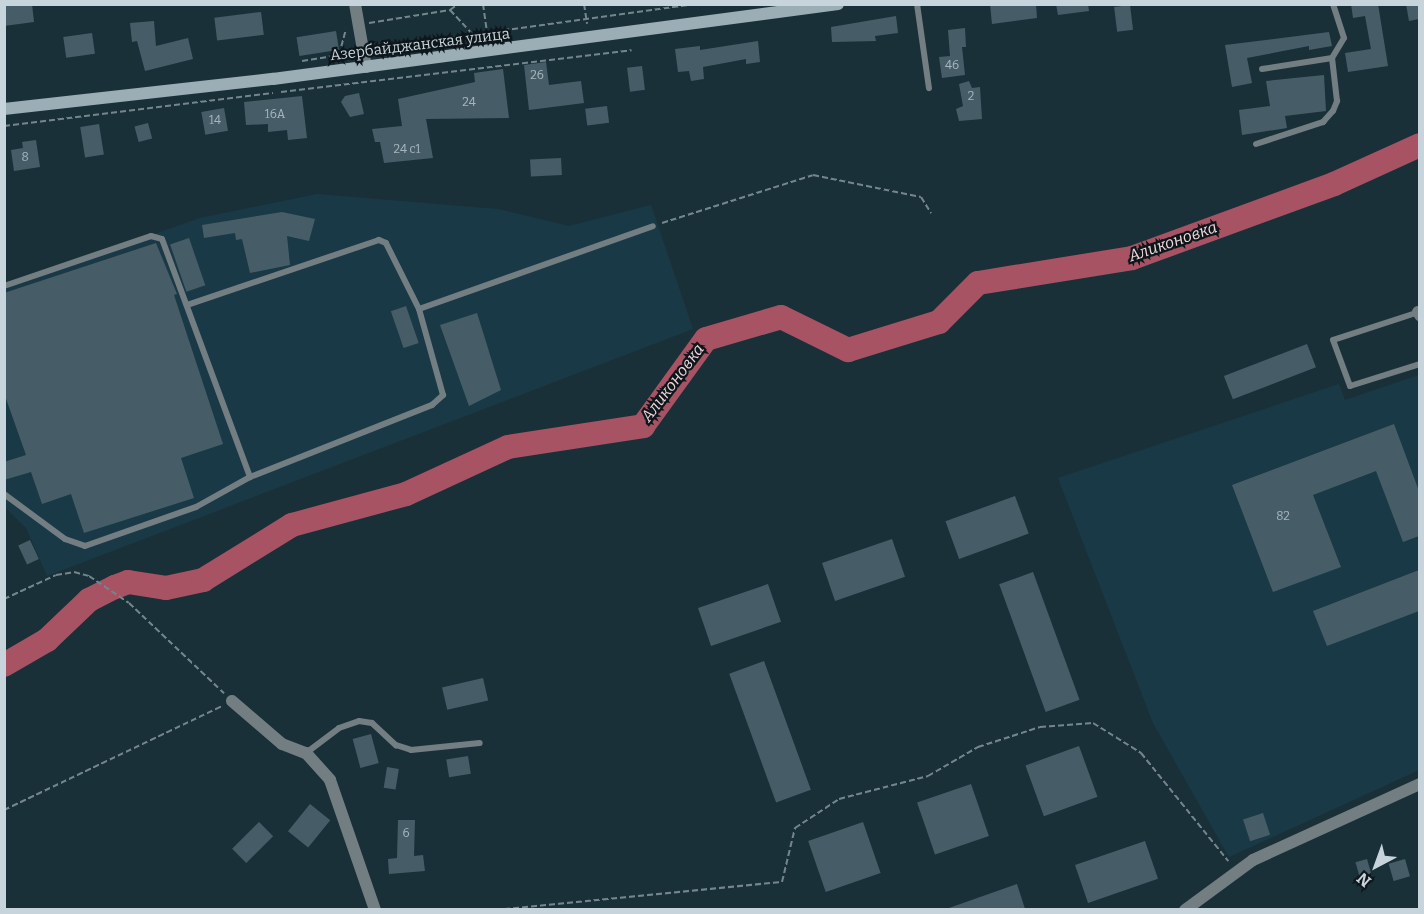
<!DOCTYPE html>
<meta charset="utf-8">
<style>
body{margin:0}
#map{position:relative;width:1424px;height:914px;overflow:hidden;background:#1a3039;font-family:Bitter,serif}
div>[style]{position:absolute}
[style*='--x']{left:calc(var(--x)*1px);top:calc(var(--y)*1px);width:calc(var(--w)*1px);rotate:calc(var(--a)*1deg)}
.built>*{inset:0;background:#1a3946}
.river>*{height:24px;margin:-12px;padding:0 12px;transform-origin:12px;border-radius:12px;background:#a75364}
.building>*{inset:0;background:#465d68;transform-origin:0 0}
.path>*{height:2px;margin-top:-1px;transform-origin:0;background:repeating-linear-gradient(90deg,#74858d 0 6px,transparent 0 9px)}
.service>*{height:6px;margin:-3px;padding:0 3px;transform-origin:3px;border-radius:3px;background:#737e83}
.minor>*{height:12px;margin:-6px;padding:0 6px;transform-origin:6px;border-radius:6px;background:#737e83}
.secondary>*{height:12px;margin:-6px;padding:0 6px;transform-origin:6px;border-radius:6px;background:#9badb5}
span{translate:-50% -50%;white-space:nowrap;text-align:center;line-height:1.15;-webkit-text-stroke:4.5px #0d161b;paint-order:stroke}
.number-label{font-size:12px;color:#a7b6be}
.number-label span{-webkit-text-stroke-width:0}
.street-label{font-size:15px;color:#c7d4db}
.water-label{font-size:16px;color:#f2d9dc;font-style:italic}
.frame{position:absolute;inset:0;border:6px solid #c7d4db;pointer-events:none}
.north{position:absolute;left:1346px;top:836px;width:60px;height:60px;-webkit-text-stroke:4px #0d161b;paint-order:stroke;rotate:221deg;font-size:16px;font-weight:700;line-height:24px;text-align:center;color:#c7d4db}
.north::after{content:'';display:block;margin:auto;width:21px;height:27px;background:#c7d4db;clip-path:polygon(50% 0,100% 100%,50% 72%,0 100%)}
</style>
<div id="map">
<div class="built">
<i style="clip-path:polygon(317px 194px,498px 209px,569px 226px,651px 205px,693px 329px,47px 576px,26px 528px,5px 507px,4px 287px,200px 218px)"></i>
<i style="clip-path:polygon(1419px 375px,1419px 770px,1229px 857px,1153px 723px,1058px 478px,1339px 384px,1345px 400px)"></i>
</div>
<div class="river">
<i style="--x:4;--y:665;--w:50;--a:-30.2"></i>
<i style="--x:47;--y:640;--w:58;--a:-43.6"></i>
<i style="--x:89;--y:600;--w:29;--a:-27"></i>
<i style="--x:115;--y:587;--w:14;--a:-21"></i>
<i style="--x:128;--y:582;--w:38;--a:9"></i>
<i style="--x:166;--y:588;--w:38;--a:-12"></i>
<i style="--x:203;--y:580;--w:105;--a:-31.7"></i>
<i style="--x:292;--y:525;--w:118;--a:-15.2"></i>
<i style="--x:406;--y:494;--w:112;--a:-24.7"></i>
<i style="--x:508;--y:447;--w:137;--a:-8.8"></i>
<i style="--x:643;--y:426;--w:107;--a:-54.1"></i>
<i style="--x:706;--y:339;--w:78;--a:-16.3"></i>
<i style="--x:781;--y:317;--w:75;--a:26.2"></i>
<i style="--x:848;--y:350;--w:95;--a:-17.1"></i>
<i style="--x:939;--y:322;--w:55;--a:-45"></i>
<i style="--x:978;--y:283;--w:156;--a:-9.2"></i>
<i style="--x:1132;--y:258;--w:215;--a:-20.1"></i>
<i style="--x:1334;--y:184;--w:94;--a:-24.4"></i>
</div>
<div class="building">
<i style="clip-path:polygon(4px 4px,32px 4px,34px 22px,4px 26px)"></i>
<i style="clip-path:polygon(990px 4px,1036px 4px,1037px 18px,992px 24px)"></i>
<i style="clip-path:polygon(1056px 4px,1088px 4px,1089px 11px,1058px 15px)"></i>
<i style="clip-path:polygon(1351px 4px,1378px 4px,1388px 66px,1348px 72px,1345px 53px,1371px 49px,1365px 16px,1353px 18px)"></i>
<i style="clip-path:polygon(1406px 4px,1419px 4px,1419px 19px,1409px 21px)"></i>
<i style="left:1130px;top:5px;width:25px;height:16px;rotate:83deg"></i>
<i style="left:261px;top:12px;width:23px;height:47px;rotate:83deg"></i>
<i style="clip-path:polygon(896px 16px,898px 33px,875px 36px,876px 41px,832px 42px,831px 27px)"></i>
<i style="clip-path:polygon(154px 21px,156px 46px,188px 38px,193px 59px,145px 71px,137px 41px,132px 42px,130px 23px)"></i>
<i style="clip-path:polygon(965px 28px,966px 47px,962px 47px,965px 75px,942px 78px,939px 57px,950px 56px,948px 30px)"></i>
<i style="left:336px;top:31px;width:19px;height:40px;rotate:81deg"></i>
<i style="clip-path:polygon(1329px 32px,1332px 46px,1309px 50px,1309px 46px,1247px 58px,1252px 83px,1232px 87px,1225px 45px)"></i>
<i style="left:92px;top:33px;width:21px;height:29px;rotate:82deg"></i>
<i style="clip-path:polygon(758px 41px,760px 62px,746px 64px,746px 59px,703px 67px,704px 79px,691px 81px,689px 71px,678px 72px,675px 49px,700px 46px,700px 50px)"></i>
<i style="clip-path:polygon(546px 62px,549px 85px,581px 81px,584px 103px,529px 110px,524px 65px)"></i>
<i style="left:642px;top:66px;width:24px;height:15px;rotate:83deg"></i>
<i style="clip-path:polygon(503px 69px,509px 118px,426px 119px,433px 158px,384px 163px,380px 142px,375px 142px,372px 129px,402px 126px,398px 99px,475px 82px,474px 73px)"></i>
<i style="clip-path:polygon(1324px 75px,1326px 111px,1285px 116px,1287px 128px,1242px 135px,1239px 110px,1270px 106px,1266px 81px)"></i>
<i style="clip-path:polygon(969px 81px,972px 88px,980px 87px,982px 119px,959px 121px,956px 109px,963px 106px,959px 84px)"></i>
<i style="clip-path:polygon(359px 93px,364px 114px,350px 117px,341px 102px,345px 96px)"></i>
<i style="clip-path:polygon(302px 96px,307px 138px,288px 140px,287px 130px,268px 132px,268px 124px,246px 125px,244px 102px)"></i>
<i style="left:607px;top:106px;width:17px;height:22px;rotate:83deg"></i>
<i style="left:224px;top:108px;width:23px;height:23px;rotate:80deg"></i>
<i style="left:148px;top:123px;width:16px;height:14px;rotate:75deg"></i>
<i style="left:99px;top:124px;width:31px;height:19px;rotate:81deg"></i>
<i style="clip-path:polygon(36px 140px,40px 167px,14px 171px,11px 150px,23px 148px,22px 142px)"></i>
<i style="left:561px;top:158px;width:17px;height:31px;rotate:87deg"></i>
<i style="clip-path:polygon(282px 212px,315px 219px,309px 241px,287px 236px,290px 265px,250px 273px,242px 239px,236px 240px,235px 233px,204px 238px,202px 225px)"></i>
<i style="left:189px;top:238px;width:50px;height:20px;rotate:71deg"></i>
<i style="clip-path:polygon(156px 243px,177px 294px,174px 295px,223px 444px,181px 458px,194px 498px,84px 533px,71px 494px,42px 504px,31px 472px,4px 480px,4px 462px,26px 455px,4px 393px,4px 293px)"></i>
<i style="left:406px;top:306px;width:39px;height:16px;rotate:71deg"></i>
<i style="clip-path:polygon(477px 313px,501px 390px,469px 406px,440px 325px)"></i>
<i style="left:1307px;top:344px;width:25px;height:89px;rotate:69deg"></i>
<i style="clip-path:polygon(1394px 424px,1419px 491px,1419px 536px,1403px 542px,1376px 471px,1313px 495px,1341px 567px,1273px 592px,1232px 485px)"></i>
<i style="left:1015px;top:496px;width:40px;height:74px;rotate:70deg"></i>
<i style="left:892px;top:539px;width:40px;height:74px;rotate:71deg"></i>
<i style="left:30px;top:540px;width:21px;height:13px;rotate:65deg"></i>
<i style="clip-path:polygon(1419px 570px,1419px 611px,1327px 646px,1313px 611px)"></i>
<i style="left:1033px;top:572px;width:136px;height:36px;rotate:70deg"></i>
<i style="left:768px;top:584px;width:40px;height:74px;rotate:71deg"></i>
<i style="left:764px;top:661px;width:137px;height:37px;rotate:70deg"></i>
<i style="left:483px;top:678px;width:23px;height:42px;rotate:77deg"></i>
<i style="left:371px;top:734px;width:30px;height:19px;rotate:75deg"></i>
<i style="left:1079px;top:746px;width:54px;height:57px;rotate:70deg"></i>
<i style="left:468px;top:756px;width:18px;height:22px;rotate:81deg"></i>
<i style="left:387px;top:767px;width:12px;height:21px;rotate:9deg"></i>
<i style="left:971px;top:784px;width:55px;height:57px;rotate:71deg"></i>
<i style="left:310px;top:804px;width:26px;height:35px;rotate:39deg"></i>
<i style="left:1263px;top:813px;width:23px;height:21px;rotate:72deg"></i>
<i style="clip-path:polygon(398px 820px,415px 820px,414px 856px,423px 855px,425px 871px,389px 874px,388px 859px,397px 858px)"></i>
<i style="left:259px;top:822px;width:20px;height:38px;rotate:45deg"></i>
<i style="left:863px;top:822px;width:54px;height:58px;rotate:71deg"></i>
<i style="left:1145px;top:841px;width:40px;height:74px;rotate:71deg"></i>
<i style="left:1367px;top:859px;width:15px;height:12px;rotate:74deg"></i>
<i style="left:1405px;top:859px;width:18px;height:17px;rotate:74deg"></i>
<i style="clip-path:polygon(1017px 884px,1025px 909px,949px 909px,949px 908px)"></i>
</div>
<div class="path">
<i style="--x:483;--y:4;--w:28;--a:82"></i>
<i style="--x:584;--y:4;--w:20;--a:81"></i>
<i style="--x:450;--y:10;--w:10;--a:-37"></i>
<i style="--x:369;--y:23;--w:82;--a:-9.1"></i>
<i style="--x:450;--y:10;--w:33;--a:47"></i>
<i style="--x:396;--y:45;--w:304;--a:-7.8"></i>
<i style="--x:302;--y:61;--w:37;--a:-9"></i>
<i style="--x:339;--y:55;--w:27;--a:-75"></i>
<i style="--x:281;--y:92;--w:353;--a:-6.8"></i>
<i style="--x:4;--y:126;--w:271;--a:-7"></i>
<i style="--x:662;--y:223;--w:158;--a:-17.6"></i>
<i style="--x:813;--y:175;--w:110;--a:11.5"></i>
<i style="--x:921;--y:197;--w:19;--a:58"></i>
<i style="--x:4;--y:599;--w:57;--a:-24.8"></i>
<i style="--x:56;--y:575;--w:18;--a:-9"></i>
<i style="--x:74;--y:572;--w:16;--a:15"></i>
<i style="--x:89;--y:576;--w:48;--a:34"></i>
<i style="--x:129;--y:603;--w:131;--a:43.5"></i>
<i style="--x:4;--y:810;--w:242;--a:-25.5"></i>
<i style="--x:495;--y:910;--w:288;--a:-5.6"></i>
<i style="--x:782;--y:882;--w:56;--a:-76.5"></i>
<i style="--x:795;--y:828;--w:53;--a:-33.4"></i>
<i style="--x:839;--y:799;--w:92;--a:-14.5"></i>
<i style="--x:928;--y:776;--w:58;--a:-30.1"></i>
<i style="--x:978;--y:747;--w:65;--a:-17.9"></i>
<i style="--x:1040;--y:727;--w:53;--a:-4.3"></i>
<i style="--x:1093;--y:723;--w:57;--a:32"></i>
<i style="--x:1141;--y:753;--w:139;--a:51.1"></i>
</div>
<div class="service">
<i style="--x:917;--y:4;--w:85;--a:81.9"></i>
<i style="--x:1262;--y:69;--w:71;--a:-8.9"></i>
<i style="--x:1256;--y:144;--w:71;--a:-18.2"></i>
<i style="--x:1323;--y:122;--w:15;--a:-48"></i>
<i style="--x:1333;--y:111;--w:11;--a:-68"></i>
<i style="--x:1337;--y:101;--w:43;--a:-96.6"></i>
<i style="--x:1332;--y:58;--w:23;--a:-59"></i>
<i style="--x:1344;--y:38;--w:36;--a:-108"></i>
<i style="--x:4;--y:286;--w:155;--a:-18.8"></i>
<i style="--x:151;--y:236;--w:11;--a:15"></i>
<i style="--x:162;--y:239;--w:254;--a:69.7"></i>
<i style="--x:419;--y:309;--w:248;--a:-19.5"></i>
<i style="--x:1419;--y:312;--w:90;--a:162"></i>
<i style="--x:1333;--y:340;--w:49;--a:69.7"></i>
<i style="--x:1350;--y:386;--w:73;--a:-17.4"></i>
<i style="--x:4;--y:494;--w:76;--a:36.4"></i>
<i style="--x:65;--y:539;--w:21;--a:19"></i>
<i style="--x:85;--y:546;--w:118;--a:-19.4"></i>
<i style="--x:196;--y:507;--w:62;--a:-29.1"></i>
<i style="--x:250;--y:477;--w:196;--a:-21.6"></i>
<i style="--x:432;--y:405;--w:15;--a:-42"></i>
<i style="--x:443;--y:395;--w:89;--a:-105.6"></i>
<i style="--x:419;--y:309;--w:74;--a:-116.6"></i>
<i style="--x:386;--y:243;--w:8;--a:-157"></i>
<i style="--x:379;--y:240;--w:203;--a:161.3"></i>
<i style="--x:306;--y:753;--w:41;--a:-37.1"></i>
<i style="--x:339;--y:728;--w:21;--a:-19"></i>
<i style="--x:359;--y:721;--w:13;--a:9"></i>
<i style="--x:372;--y:723;--w:33;--a:43"></i>
<i style="--x:396;--y:745;--w:16;--a:18"></i>
<i style="--x:411;--y:750;--w:69;--a:-5.8"></i>
</div>
<div class="minor">
<i style="--x:355;--y:4;--w:64;--a:80.1"></i>
<i style="--x:1418;--y:312;--w:4;--a:56"></i>
<i style="--x:232;--y:701;--w:66;--a:40.7"></i>
<i style="--x:282;--y:744;--w:26;--a:21"></i>
<i style="--x:306;--y:753;--w:36;--a:48"></i>
<i style="--x:330;--y:780;--w:138;--a:70.9"></i>
<i style="--x:1185;--y:910;--w:84;--a:-36.3"></i>
<i style="--x:1253;--y:860;--w:183;--a:-24.5"></i>
</div>
<div class="secondary">
<i style="--x:4;--y:109;--w:271;--a:-6.4"></i>
<i style="--x:273;--y:79;--w:570;--a:-7.56"></i>
</div>
<div class="number-label">
<span style="left:952px;top:66px">46</span>
<span style="left:537px;top:76px">26</span>
<span style="left:971px;top:97px">2</span>
<span style="left:469px;top:103px">24</span>
<span style="left:275px;top:115px">16А</span>
<span style="left:215px;top:121px">14</span>
<span style="left:407px;top:150px">24 с1</span>
<span style="left:25px;top:158px">8</span>
<span style="left:1283px;top:517px">82</span>
<span style="left:406px;top:834px">6</span>
</div>
<div class="street-label">
<span style="left:420px;top:45px;rotate:-7deg">Азербайджанская улица</span>
</div>
<div class="water-label">
<span style="left:1173px;top:242px;rotate:-19deg">Аликоновка</span>
<span style="left:673px;top:383px;rotate:-53deg">Аликоновка</span>
</div>
<div class="frame"></div>
<div class="north">N</div>
</div>
